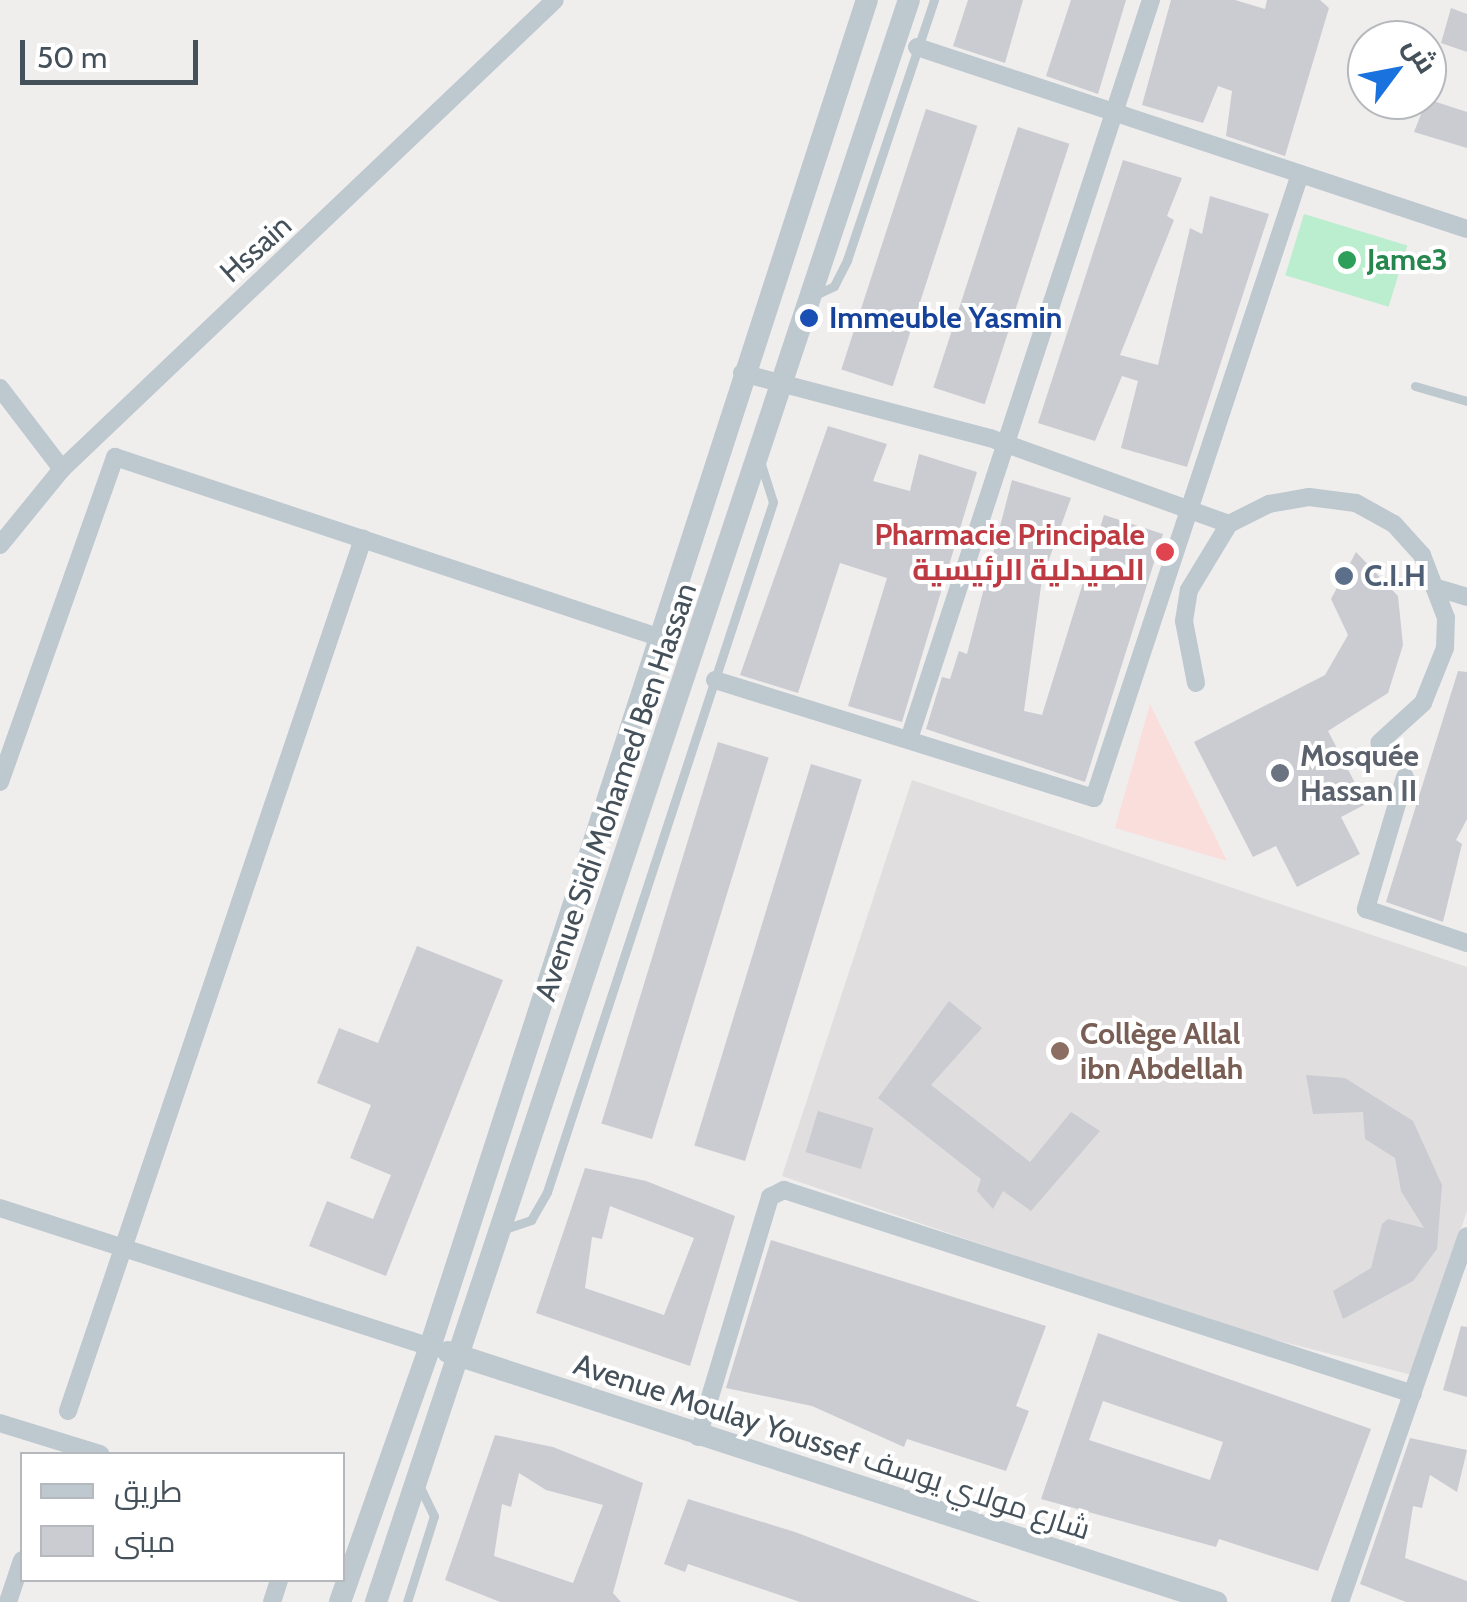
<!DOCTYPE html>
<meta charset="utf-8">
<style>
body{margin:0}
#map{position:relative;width:1467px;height:1602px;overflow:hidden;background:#f0eded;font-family:Cabin,Cairo,sans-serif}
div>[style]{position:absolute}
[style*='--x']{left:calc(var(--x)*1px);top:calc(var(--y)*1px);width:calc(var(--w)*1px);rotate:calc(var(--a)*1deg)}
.education>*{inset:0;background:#e1dedf}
.medical>*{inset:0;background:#fadedc}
.green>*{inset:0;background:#baeece;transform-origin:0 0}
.building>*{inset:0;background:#caccd2;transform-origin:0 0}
.service>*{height:9px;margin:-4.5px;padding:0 4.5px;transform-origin:4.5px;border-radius:4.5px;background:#bdc8cf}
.minor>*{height:18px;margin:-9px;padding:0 9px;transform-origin:9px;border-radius:9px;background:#bdc8cf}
.tertiary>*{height:22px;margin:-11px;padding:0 11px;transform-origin:11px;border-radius:11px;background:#bdc8cf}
.dots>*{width:28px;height:28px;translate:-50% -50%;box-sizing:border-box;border:5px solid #fff;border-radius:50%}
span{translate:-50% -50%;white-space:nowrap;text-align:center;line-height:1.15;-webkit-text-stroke:8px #fff;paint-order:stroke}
.street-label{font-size:30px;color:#45515a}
.leisure-label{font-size:30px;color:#27864d;font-weight:700}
.left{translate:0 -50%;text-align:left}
.transit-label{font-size:30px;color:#164399;font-weight:700}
.health-label{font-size:30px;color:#be3a42;font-weight:700}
.right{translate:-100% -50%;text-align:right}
.service-label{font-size:30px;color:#4e5e75;font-weight:700}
.worship-label{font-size:30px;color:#5b616d;font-weight:700}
.education-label{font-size:30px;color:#785e54;font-weight:700}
.legend{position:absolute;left:20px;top:1452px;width:325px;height:130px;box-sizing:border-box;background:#fff;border:2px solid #b5b9bd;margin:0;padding:12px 18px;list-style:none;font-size:30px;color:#45515a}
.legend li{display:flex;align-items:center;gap:20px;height:50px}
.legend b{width:50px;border:2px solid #b5b9bd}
.north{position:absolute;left:1347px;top:20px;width:100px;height:100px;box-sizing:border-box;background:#fff;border:2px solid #b5b9bd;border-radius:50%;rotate:58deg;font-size:28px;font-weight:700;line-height:40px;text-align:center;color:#45515a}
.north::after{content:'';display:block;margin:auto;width:35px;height:45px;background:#1972de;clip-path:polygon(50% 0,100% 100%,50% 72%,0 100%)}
.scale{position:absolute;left:20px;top:40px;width:178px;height:45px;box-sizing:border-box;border:5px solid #45515a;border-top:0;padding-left:12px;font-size:30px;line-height:35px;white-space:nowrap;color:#45515a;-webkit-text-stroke:8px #fff;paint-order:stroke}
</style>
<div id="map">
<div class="education">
<i style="clip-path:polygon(912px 780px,1467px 967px,1467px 1211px,1412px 1375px,1214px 1324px,782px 1176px)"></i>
</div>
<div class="medical">
<i style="clip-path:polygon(1150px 704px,1227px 861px,1115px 828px)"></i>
</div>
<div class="green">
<i style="left:1304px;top:214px;width:108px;height:64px;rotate:17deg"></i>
</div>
<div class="building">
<i style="clip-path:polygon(968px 0,1023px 0,1005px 63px,953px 46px)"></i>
<i style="clip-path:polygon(1071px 0,1126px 0,1098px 94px,1046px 76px)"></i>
<i style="clip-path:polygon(1171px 0,1235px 0,1265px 9px,1267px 0,1320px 0,1329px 8px,1285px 156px,1226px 136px,1232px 91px,1218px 86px,1203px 123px,1142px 105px)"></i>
<i style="clip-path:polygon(1451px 8px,1467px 14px,1467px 52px,1441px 43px)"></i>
<i style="clip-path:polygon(1427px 99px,1467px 112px,1467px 148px,1414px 132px)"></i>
<i style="left:926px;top:109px;width:54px;height:274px;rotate:18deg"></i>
<i style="left:1018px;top:127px;width:54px;height:274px;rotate:18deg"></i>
<i style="clip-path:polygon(1123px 160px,1182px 178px,1167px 216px,1174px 220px,1120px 355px,1158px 365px,1190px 228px,1202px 234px,1210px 196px,1269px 214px,1187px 467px,1121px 448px,1138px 381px,1122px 376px,1095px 441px,1038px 423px)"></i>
<i style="clip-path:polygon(828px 426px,887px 444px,873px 481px,910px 491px,919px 454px,977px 472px,902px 722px,848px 706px,887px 578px,840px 563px,798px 693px,740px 675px)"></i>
<i style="clip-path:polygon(1012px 480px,1071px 498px,1042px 579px,1024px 711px,1042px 715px,1104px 515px,1163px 534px,1085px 782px,926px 729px,942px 677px,950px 679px,959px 651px,967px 654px)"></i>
<i style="clip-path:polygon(1356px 552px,1398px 596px,1403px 645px,1388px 693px,1328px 731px,1366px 804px,1341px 817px,1360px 854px,1297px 887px,1276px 846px,1253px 857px,1194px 742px,1325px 675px,1348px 635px,1331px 599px)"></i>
<i style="clip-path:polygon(1458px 671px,1467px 672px,1467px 819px,1456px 840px,1462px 844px,1443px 922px,1386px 902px)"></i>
<i style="left:718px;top:742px;width:53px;height:399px;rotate:17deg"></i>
<i style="left:811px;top:764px;width:53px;height:399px;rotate:17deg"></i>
<i style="clip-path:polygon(417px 946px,503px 980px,386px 1276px,309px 1246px,327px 1201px,373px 1219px,391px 1175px,350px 1158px,371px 1105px,317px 1083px,339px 1028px,378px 1043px)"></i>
<i style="clip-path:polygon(949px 1001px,982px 1028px,931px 1085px,1030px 1162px,1071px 1112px,1100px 1131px,1031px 1211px,1003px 1191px,993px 1209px,977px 1191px,981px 1179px,878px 1098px)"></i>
<i style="clip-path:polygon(1306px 1075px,1345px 1078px,1413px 1121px,1442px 1185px,1437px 1249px,1413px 1281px,1343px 1319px,1333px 1291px,1371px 1268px,1382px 1224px,1388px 1219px,1424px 1228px,1401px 1191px,1395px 1158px,1365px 1139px,1363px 1112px,1313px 1114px)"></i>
<i style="left:818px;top:1111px;width:58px;height:43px;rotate:17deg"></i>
<i style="clip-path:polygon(evenodd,585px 1168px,646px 1181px,735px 1216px,690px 1366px,536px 1313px,585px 1168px,610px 1206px,694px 1238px,664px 1315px,585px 1288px,592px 1237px,602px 1239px,610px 1206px)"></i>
<i style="clip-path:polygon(771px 1240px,1046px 1326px,1016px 1406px,1029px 1411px,1006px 1471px,907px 1439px,904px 1447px,812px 1406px,726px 1388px)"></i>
<i style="clip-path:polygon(1461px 1326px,1467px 1327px,1467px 1397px,1443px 1390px)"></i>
<i style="clip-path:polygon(evenodd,1098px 1333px,1371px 1429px,1318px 1571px,1219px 1539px,1216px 1547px,1041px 1499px,1098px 1333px,1103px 1401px,1223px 1442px,1210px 1480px,1089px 1440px,1103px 1401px)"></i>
<i style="clip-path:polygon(evenodd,495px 1435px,553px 1447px,643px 1483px,613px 1593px,621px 1602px,500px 1602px,445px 1580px,495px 1435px,519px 1473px,546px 1490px,603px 1505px,573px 1583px,494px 1556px,502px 1504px,511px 1507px,519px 1473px)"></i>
<i style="clip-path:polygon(1410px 1438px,1467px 1450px,1457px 1492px,1430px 1475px,1422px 1508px,1413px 1506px,1405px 1558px,1467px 1581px,1467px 1602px,1406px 1602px,1360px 1584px)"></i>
<i style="clip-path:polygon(688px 1499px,795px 1532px,980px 1602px,800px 1602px,688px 1564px,685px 1572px,664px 1564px)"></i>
</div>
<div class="service">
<i style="--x:813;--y:296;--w:23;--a:-25"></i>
<i style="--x:834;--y:286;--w:29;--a:-63"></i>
<i style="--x:847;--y:260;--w:274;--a:-71.5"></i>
<i style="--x:1415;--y:386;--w:54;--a:16.1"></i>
<i style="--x:502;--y:1230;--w:31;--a:-19"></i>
<i style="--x:531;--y:1220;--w:32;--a:-60"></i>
<i style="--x:547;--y:1192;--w:726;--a:-71.86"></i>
<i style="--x:773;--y:502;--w:43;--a:-107.6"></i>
<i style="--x:407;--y:1602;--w:90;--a:-72.6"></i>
<i style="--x:434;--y:1516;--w:37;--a:-116"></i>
</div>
<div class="minor">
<i style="--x:917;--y:47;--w:579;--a:18.31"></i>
<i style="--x:742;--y:373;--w:256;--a:14.7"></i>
<i style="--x:990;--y:438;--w:254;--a:19.8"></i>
<i style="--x:0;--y:388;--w:102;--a:52.6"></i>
<i style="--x:0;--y:545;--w:98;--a:-50.8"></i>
<i style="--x:62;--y:469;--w:680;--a:-43.57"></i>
<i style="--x:1441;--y:589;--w:27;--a:17"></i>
<i style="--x:715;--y:680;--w:397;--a:17.3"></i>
<i style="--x:1094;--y:798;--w:657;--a:-71.73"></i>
<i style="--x:1196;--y:683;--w:63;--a:-101"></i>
<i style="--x:1184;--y:621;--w:31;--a:-81"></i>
<i style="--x:1189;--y:590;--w:77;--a:-58.8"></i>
<i style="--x:1229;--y:524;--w:45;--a:-26.6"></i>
<i style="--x:1269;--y:504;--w:41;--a:-9.9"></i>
<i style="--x:1309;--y:497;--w:47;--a:7.3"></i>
<i style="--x:1356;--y:503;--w:43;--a:28.9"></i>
<i style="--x:1394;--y:524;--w:42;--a:47.9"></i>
<i style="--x:1422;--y:555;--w:67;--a:69.1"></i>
<i style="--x:1446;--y:618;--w:30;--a:92"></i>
<i style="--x:1445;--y:648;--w:59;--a:111.8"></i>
<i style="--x:1423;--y:703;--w:59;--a:137.7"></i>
<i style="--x:909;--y:739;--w:778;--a:-71.87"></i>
<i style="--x:1405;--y:777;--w:138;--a:106.5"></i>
<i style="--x:1366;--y:909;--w:107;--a:18.6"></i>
<i style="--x:0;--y:782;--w:345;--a:-70.5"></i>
<i style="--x:115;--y:457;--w:572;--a:18.34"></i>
<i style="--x:0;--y:1208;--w:452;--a:17.9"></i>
<i style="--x:68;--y:1411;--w:921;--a:-71.31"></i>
<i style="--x:0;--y:1423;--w:105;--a:17.2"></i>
<i style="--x:698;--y:1437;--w:251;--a:-73.3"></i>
<i style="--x:770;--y:1197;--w:16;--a:-27"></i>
<i style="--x:784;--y:1190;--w:661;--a:17.97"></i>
<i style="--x:8;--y:1602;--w:44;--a:-71.6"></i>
<i style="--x:272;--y:1602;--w:23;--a:-72"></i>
<i style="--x:1340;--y:1602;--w:387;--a:-70.9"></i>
</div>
<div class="tertiary">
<i style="--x:448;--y:1352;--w:808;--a:18.03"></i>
<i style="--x:340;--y:1602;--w:270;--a:-70.6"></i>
<i style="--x:430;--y:1347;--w:1416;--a:-72.03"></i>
<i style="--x:376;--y:1602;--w:1688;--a:-71.6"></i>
</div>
<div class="dots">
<i style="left:1347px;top:260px;background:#2e9e5b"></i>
<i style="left:809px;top:318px;background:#1a4fb4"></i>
<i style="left:1165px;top:552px;background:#e0444e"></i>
<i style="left:1344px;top:576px;background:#5c6f8a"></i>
<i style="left:1280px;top:773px;background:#6b7280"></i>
<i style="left:1060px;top:1051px;background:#8d6e63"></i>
</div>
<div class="street-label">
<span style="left:256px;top:249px;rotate:-42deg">Hssain</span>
<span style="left:616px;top:792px;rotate:-71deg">Avenue Sidi Mohamed Ben Hassan</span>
<span style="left:832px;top:1447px;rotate:18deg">Avenue Moulay Youssef شارع مولاي يوسف</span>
</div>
<div class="leisure-label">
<span class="left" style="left:1367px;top:260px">Jame3</span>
</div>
<div class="transit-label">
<span class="left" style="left:829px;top:318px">Immeuble Yasmin</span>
</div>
<div class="health-label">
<span class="right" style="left:1145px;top:552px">Pharmacie Principale<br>الصيدلية الرئيسية</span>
</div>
<div class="service-label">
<span class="left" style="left:1364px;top:576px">C.I.H</span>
</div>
<div class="worship-label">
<span class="left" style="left:1300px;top:773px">Mosquée<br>Hassan II</span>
</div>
<div class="education-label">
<span class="left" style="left:1080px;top:1051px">Collège Allal<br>ibn Abdellah</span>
</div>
<ul class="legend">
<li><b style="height:12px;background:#bdc8cf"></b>طريق</li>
<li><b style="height:28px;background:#caccd2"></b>مبنى</li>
</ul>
<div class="north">ش</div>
<div class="scale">50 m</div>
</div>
